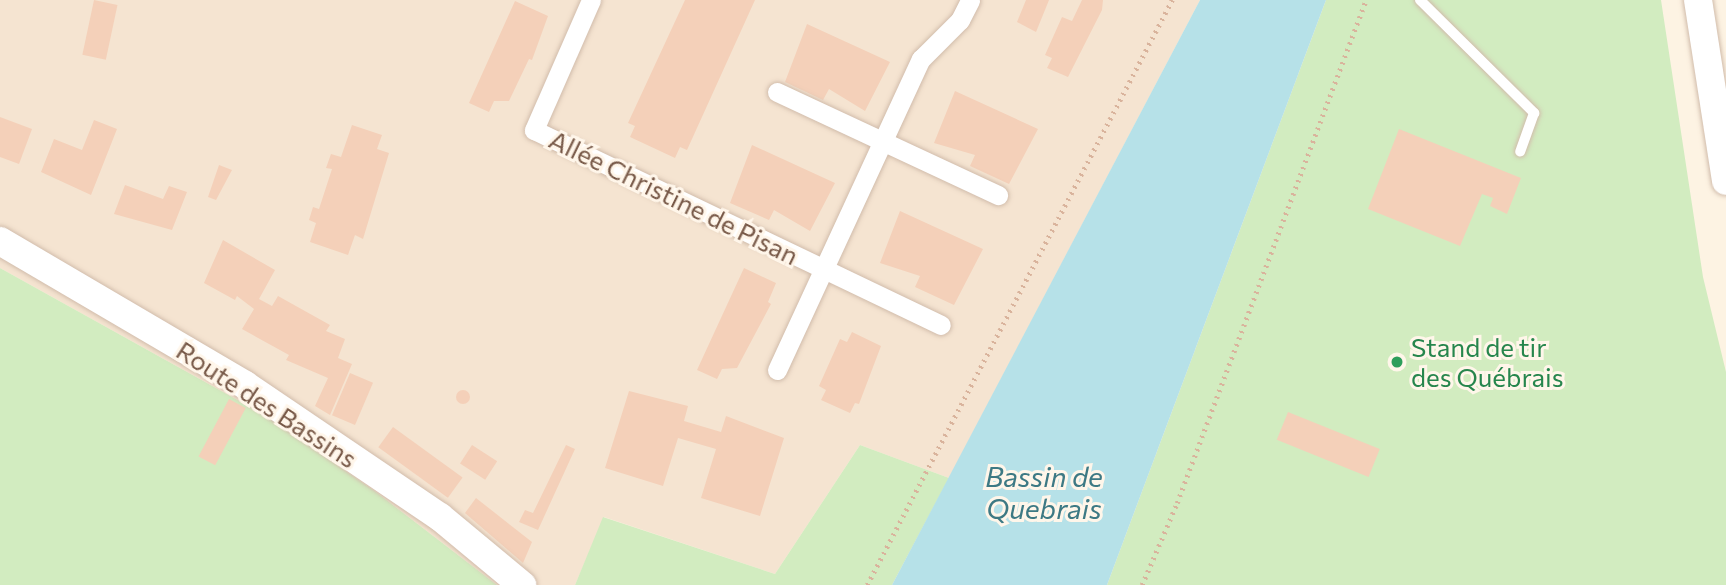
<!DOCTYPE html>
<meta charset="utf-8">
<style>
body{margin:0}
#map{position:relative;width:1726px;height:585px;overflow:hidden;background:#fdf3e3;font-family:Commissioner,sans-serif}
div>[style]{position:absolute}
[style*='--x']{left:calc(var(--x)*1px);top:calc(var(--y)*1px);width:calc(var(--w)*1px);rotate:calc(var(--a)*1deg)}
.residential>*{inset:0;background:#f5e4d1}
.green>*{inset:0;background:#d2ecc0}
.water>*{inset:0;background:#b6e1e8}
.building>*{inset:0;background:#f4d0b9;transform-origin:0 0}
.round{border-radius:50%}
.path>*{height:4.5px;margin-top:-2.25px;transform-origin:0;background:repeating-linear-gradient(90deg,#d9b39c 0 2px,transparent 0 7px)}
.roads{filter:drop-shadow(0 0 2px #d1bcab) drop-shadow(0 0 2px #d1bcab)}
.service>*{height:10px;margin:-5px;padding:0 5px;transform-origin:5px;border-radius:5px;background:#fff}
.minor>*{height:19px;margin:-9.5px;padding:0 9.5px;transform-origin:9.5px;border-radius:9.5px;background:#fff}
.secondary>*{height:28px;margin:-14px;padding:0 14px;transform-origin:14px;border-radius:14px;background:#fff}
.dots>*{width:19px;height:19px;translate:-50% -50%;box-sizing:border-box;border:4px solid #fff6ea;border-radius:50%}
span{translate:-50% -50%;white-space:nowrap;text-align:center;line-height:1.15;-webkit-text-stroke:6px #fff6ea;paint-order:stroke}
.street-label{font-size:26px;color:#775847}
.leisure-label{font-size:26px;color:#27864d}
.left{translate:0 -50%;text-align:left}
.water-label{font-size:28px;color:#3d7984;font-style:italic}
</style>
<div id="map">
<div class="residential">
<i style="clip-path:polygon(0 0,1200px 0,949px 478px,860px 445px,775px 574px,604px 517px,575px 585px,497px 585px,376px 492px,261px 413px,0 268px)"></i>
</div>
<div class="green">
<i style="clip-path:polygon(1326px 0,1661px 0,1703px 277px,1726px 372px,1726px 585px,1107px 585px)"></i>
<i style="clip-path:polygon(0 268px,261px 413px,376px 492px,497px 585px,0 585px)"></i>
<i style="clip-path:polygon(860px 445px,949px 478px,892px 585px,575px 585px,603px 517px,775px 574px)"></i>
</div>
<div class="water">
<i style="clip-path:polygon(1200px 0,1326px 0,1107px 585px,892px 585px)"></i>
</div>
<div class="building">
<i style="left:94px;top:0;width:24px;height:56px;rotate:12deg"></i>
<i style="clip-path:polygon(685px 0,755px 0,687px 150px,680px 147px,675px 158px,630px 137px,635px 126px,628px 123px)"></i>
<i style="clip-path:polygon(1026px 0,1049px 0,1036px 32px,1017px 22px)"></i>
<i style="clip-path:polygon(1082px 0,1103px 0,1102px 10px,1068px 77px,1047px 68px,1052px 58px,1045px 55px,1062px 17px,1072px 21px)"></i>
<i style="clip-path:polygon(515px 1px,548px 16px,532px 60px,529px 59px,509px 101px,494px 101px,489px 112px,469px 103px)"></i>
<i style="clip-path:polygon(807px 24px,890px 62px,865px 111px,829px 89px,823px 100px,785px 82px)"></i>
<i style="clip-path:polygon(955px 91px,1038px 129px,1009px 184px,970px 166px,975px 155px,934px 143px)"></i>
<i style="clip-path:polygon(0 117px,32px 129px,19px 164px,0 157px)"></i>
<i style="clip-path:polygon(94px 120px,117px 129px,91px 195px,41px 172px,54px 139px,82px 150px)"></i>
<i style="clip-path:polygon(352px 125px,382px 135px,377px 149px,389px 153px,363px 239px,355px 235px,348px 255px,310px 242px,316px 223px,309px 220px,313px 207px,319px 209px,332px 169px,326px 168px,331px 154px,341px 157px)"></i>
<i style="clip-path:polygon(1399px 129px,1521px 178px,1507px 214px,1490px 206px,1493px 198px,1482px 194px,1460px 246px,1368px 209px)"></i>
<i style="clip-path:polygon(752px 145px,835px 183px,810px 231px,774px 210px,769px 220px,730px 203px)"></i>
<i style="clip-path:polygon(219px 165px,232px 170px,216px 200px,208px 197px)"></i>
<i style="clip-path:polygon(125px 185px,163px 199px,169px 186px,187px 192px,172px 230px,114px 214px)"></i>
<i style="clip-path:polygon(900px 211px,983px 249px,954px 305px,915px 287px,920px 276px,880px 263px)"></i>
<i style="clip-path:polygon(223px 240px,275px 270px,259px 299px,272px 306px,278px 296px,330px 325px,326px 331px,345px 339px,338px 358px,352px 364px,330px 415px,315px 406px,328px 378px,286px 360px,289px 355px,242px 329px,254px 309px,237px 296px,235px 300px,204px 283px)"></i>
<i style="clip-path:polygon(744px 268px,776px 283px,768px 302px,771px 304px,737px 368px,722px 369px,717px 379px,697px 370px)"></i>
<i style="clip-path:polygon(852px 332px,881px 346px,859px 404px,855px 403px,850px 413px,821px 400px,826px 390px,819px 386px,840px 339px,847px 342px)"></i>
<i style="left:350px;top:373px;width:25px;height:46px;rotate:23deg"></i>
<i class="round" style="left:456px;top:390px;width:14px;height:14px"></i>
<i style="clip-path:polygon(629px 391px,688px 406px,684px 421px,721px 432px,726px 416px,784px 438px,760px 516px,701px 498px,716px 449px,678px 438px,663px 486px,605px 468px)"></i>
<i style="left:229px;top:399px;width:19px;height:65px;rotate:28deg"></i>
<i style="left:1288px;top:412px;width:99px;height:30px;rotate:22deg"></i>
<i style="left:393px;top:427px;width:86px;height:25px;rotate:36deg"></i>
<i style="left:472px;top:445px;width:30px;height:22px;rotate:33deg"></i>
<i style="clip-path:polygon(566px 445px,575px 449px,538px 530px,519px 522px,525px 510px,533px 513px)"></i>
<i style="clip-path:polygon(476px 498px,532px 542px,523px 563px,465px 513px)"></i>
</div>
<div class="path">
<i style="--x:867;--y:585;--w:660;--a:-62.46"></i>
<i style="--x:1142;--y:585;--w:89;--a:-66.9"></i>
<i style="--x:1177;--y:503;--w:537;--a:-69.41"></i>
</div>
<div class="roads">
<div class="service">
<i style="--x:1420;--y:0;--w:161;--a:44.7"></i>
<i style="--x:1534;--y:113;--w:41;--a:109.7"></i>
</div>
<div class="minor">
<i style="--x:591;--y:0;--w:142;--a:113.7"></i>
<i style="--x:534;--y:130;--w:451;--a:25.6"></i>
<i style="--x:777;--y:92;--w:244;--a:25"></i>
<i style="--x:777;--y:370;--w:343;--a:-65.2"></i>
<i style="--x:921;--y:59;--w:55;--a:-45"></i>
<i style="--x:960;--y:20;--w:22;--a:-63"></i>
</div>
<div class="secondary">
<i style="--x:1698;--y:0;--w:183;--a:81.2"></i>
<i style="--x:0;--y:241;--w:284;--a:30.4"></i>
<i style="--x:245;--y:385;--w:235;--a:34.1"></i>
<i style="--x:440;--y:517;--w:107;--a:39.7"></i>
</div>
</div>
<div class="dots">
<i style="left:1397px;top:362px;background:#2e9e5b"></i>
</div>
<div class="street-label">
<span style="left:674px;top:197px;rotate:26deg">Allée Christine de Pisan</span>
<span style="left:267px;top:404px;rotate:33deg">Route des Bassins</span>
</div>
<div class="leisure-label">
<span class="left" style="left:1411px;top:362px">Stand de tir<br>des Québrais</span>
</div>
<div class="water-label">
<span style="left:1044px;top:492px">Bassin de<br>Quebrais</span>
</div>
</div>
